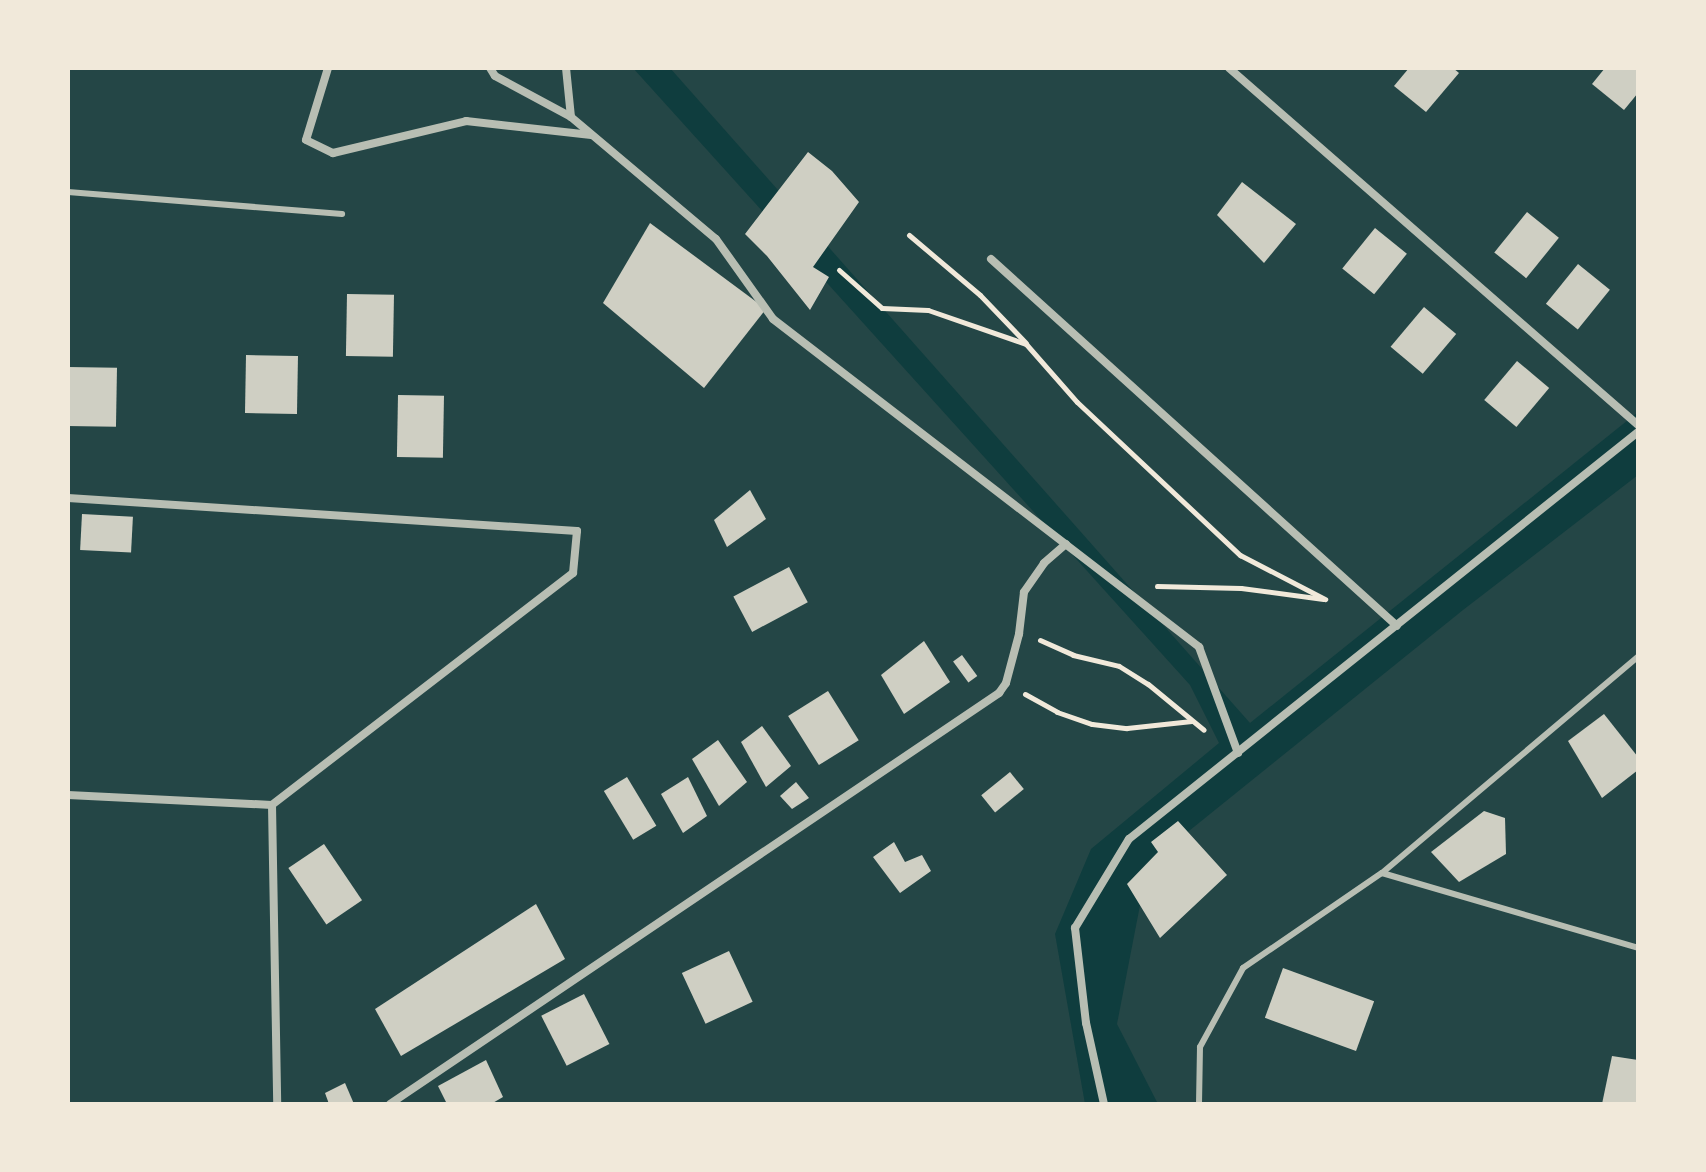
<!DOCTYPE html>
<style>
body{margin:0}
#map{position:relative;width:1706px;height:1172px;overflow:hidden;background:#0f3d3e;font-family:"Exo 2",sans-serif}
div>[style]{position:absolute}
[style*='--x']{left:calc(var(--x)*1px);top:calc(var(--y)*1px);width:calc(var(--w)*1px);rotate:calc(var(--a)*1deg)}
.green>*{inset:0;background:#244646}
.building>*{inset:0;background:#cfcfc3;transform-origin:0 0}
.path>*{height:5px;margin:-2.5px;padding:0 2.5px;transform-origin:2.5px;border-radius:2.5px;background:#f1e9da}
.service>*{height:6px;margin:-3px;padding:0 3px;transform-origin:3px;border-radius:3px;background:#b8beb3}
.minor>*{height:8px;margin:-4px;padding:0 4px;transform-origin:4px;border-radius:4px;background:#b8beb3}
span{translate:-50% -50%;white-space:nowrap;text-align:center;line-height:1.15;-webkit-text-stroke:7px #f1e9da;paint-order:stroke}
.frame{position:absolute;inset:0;border:70px solid #f1e9da;pointer-events:none}
</style>
<div id="map">
<div class="green">
<i style="clip-path:polygon(68px 68px,633px 68px,1190px 685px,1219px 743px,1091px 849px,1055px 934px,1085px 1104px,68px 1104px)"></i>
<i style="clip-path:polygon(670px 68px,1638px 68px,1638px 412px,1250px 723px)"></i>
<i style="clip-path:polygon(1638px 475px,1638px 1104px,1158px 1104px,1117px 1024px,1148px 864px,1463px 610px)"></i>
</div>
<div class="building">
<i style="clip-path:polygon(1409px 68px,1453px 68px,1459px 73px,1426px 112px,1394px 86px)"></i>
<i style="clip-path:polygon(1605px 68px,1638px 68px,1638px 93px,1624px 110px,1592px 84px)"></i>
<i style="clip-path:polygon(808px 152px,832px 171px,859px 202px,813px 267px,829px 277px,810px 310px,767px 256px,745px 234px)"></i>
<i style="clip-path:polygon(1242px 182px,1296px 224px,1264px 263px,1217px 215px)"></i>
<i style="left:1527px;top:212px;width:41px;height:52px;rotate:39deg"></i>
<i style="clip-path:polygon(650px 223px,766px 309px,704px 388px,603px 303px)"></i>
<i style="left:1375px;top:228px;width:41px;height:52px;rotate:39deg"></i>
<i style="left:1578px;top:264px;width:41px;height:51px;rotate:39deg"></i>
<i style="left:347px;top:294px;width:47px;height:62px;rotate:1deg"></i>
<i style="left:1424px;top:307px;width:42px;height:52px;rotate:40deg"></i>
<i style="left:246px;top:355px;width:52px;height:58px;rotate:1deg"></i>
<i style="left:1517px;top:361px;width:42px;height:51px;rotate:40deg"></i>
<i style="left:68px;top:367px;width:49px;height:59px;rotate:1deg"></i>
<i style="left:398px;top:395px;width:46px;height:62px;rotate:1deg"></i>
<i style="clip-path:polygon(750px 490px,766px 519px,727px 547px,714px 520px)"></i>
<i style="left:82px;top:514px;width:51px;height:36px;rotate:3deg"></i>
<i style="left:789px;top:567px;width:40px;height:63px;rotate:62deg"></i>
<i style="clip-path:polygon(924px 641px,950px 682px,904px 714px,881px 675px)"></i>
<i style="left:962px;top:655px;width:26px;height:11px;rotate:54deg"></i>
<i style="left:828px;top:691px;width:58px;height:47px;rotate:58deg"></i>
<i style="clip-path:polygon(1604px 714px,1638px 757px,1638px 770px,1602px 798px,1568px 741px)"></i>
<i style="clip-path:polygon(762px 726px,791px 766px,766px 787px,741px 742px)"></i>
<i style="clip-path:polygon(718px 740px,747px 782px,719px 806px,692px 759px)"></i>
<i style="left:1010px;top:772px;width:22px;height:37px;rotate:51deg"></i>
<i style="left:627px;top:777px;width:57px;height:27px;rotate:59deg"></i>
<i style="clip-path:polygon(688px 777px,707px 816px,683px 833px,661px 794px)"></i>
<i style="clip-path:polygon(796px 782px,809px 798px,792px 809px,780px 796px)"></i>
<i style="clip-path:polygon(1484px 811px,1505px 818px,1506px 854px,1459px 882px,1431px 852px)"></i>
<i style="clip-path:polygon(1178px 821px,1227px 875px,1160px 938px,1127px 884px,1158px 852px,1151px 842px)"></i>
<i style="clip-path:polygon(894px 842px,905px 862px,922px 855px,931px 871px,900px 893px,873px 857px)"></i>
<i style="left:324px;top:844px;width:68px;height:43px;rotate:56deg"></i>
<i style="clip-path:polygon(536px 904px,565px 959px,401px 1056px,375px 1009px)"></i>
<i style="left:729px;top:951px;width:56px;height:52px;rotate:65deg"></i>
<i style="left:1283px;top:968px;width:97px;height:53px;rotate:20deg"></i>
<i style="left:584px;top:994px;width:56px;height:48px;rotate:63deg"></i>
<i style="clip-path:polygon(1612px 1056px,1638px 1060px,1638px 1104px,1602px 1104px)"></i>
<i style="clip-path:polygon(486px 1060px,503px 1097px,491px 1104px,447px 1104px,438px 1086px)"></i>
<i style="clip-path:polygon(345px 1083px,354px 1104px,329px 1104px,325px 1093px)"></i>
</div>
<div class="path">
<i style="--x:909;--y:235;--w:93;--a:40.2"></i>
<i style="--x:980;--y:295;--w:66;--a:46.2"></i>
<i style="--x:839;--y:270;--w:57;--a:41.5"></i>
<i style="--x:882;--y:308;--w:46;--a:2.5"></i>
<i style="--x:928;--y:310;--w:104;--a:19.1"></i>
<i style="--x:1026;--y:344;--w:77;--a:48.7"></i>
<i style="--x:1077;--y:402;--w:224;--a:43.2"></i>
<i style="--x:1240;--y:555;--w:96;--a:27.4"></i>
<i style="--x:1157;--y:586;--w:84;--a:1.4"></i>
<i style="--x:1241;--y:588;--w:83;--a:7.6"></i>
<i style="--x:1040;--y:640;--w:36;--a:24"></i>
<i style="--x:1073;--y:655;--w:47;--a:13.4"></i>
<i style="--x:1119;--y:666;--w:34;--a:32"></i>
<i style="--x:1148;--y:684;--w:72;--a:39.4"></i>
<i style="--x:1025;--y:694;--w:37;--a:29"></i>
<i style="--x:1057;--y:712;--w:37;--a:19"></i>
<i style="--x:1092;--y:724;--w:35;--a:7"></i>
<i style="--x:1127;--y:728;--w:65;--a:-6.1"></i>
</div>
<div class="service">
<i style="--x:68;--y:192;--w:275;--a:4.6"></i>
<i style="--x:1382;--y:873;--w:267;--a:16.3"></i>
<i style="--x:1199;--y:1104;--w:57;--a:-89"></i>
<i style="--x:1200;--y:1047;--w:90;--a:-61.4"></i>
<i style="--x:1243;--y:968;--w:168;--a:-34.4"></i>
<i style="--x:1382;--y:873;--w:335;--a:-40.2"></i>
</div>
<div class="minor">
<i style="--x:328;--y:68;--w:75;--a:107"></i>
<i style="--x:306;--y:140;--w:30;--a:26"></i>
<i style="--x:333;--y:153;--w:137;--a:-13.5"></i>
<i style="--x:466;--y:121;--w:126;--a:6.4"></i>
<i style="--x:490;--y:68;--w:9;--a:58"></i>
<i style="--x:495;--y:76;--w:86;--a:28.3"></i>
<i style="--x:566;--y:68;--w:49;--a:84.2"></i>
<i style="--x:571;--y:117;--w:189;--a:40.1"></i>
<i style="--x:716;--y:239;--w:98;--a:54.5"></i>
<i style="--x:773;--y:319;--w:538;--a:37.59"></i>
<i style="--x:1199;--y:647;--w:113;--a:69.8"></i>
<i style="--x:1229;--y:68;--w:543;--a:41.12"></i>
<i style="--x:991;--y:259;--w:547;--a:42.11"></i>
<i style="--x:68;--y:498;--w:510;--a:3.71"></i>
<i style="--x:577;--y:531;--w:42;--a:95.4"></i>
<i style="--x:573;--y:573;--w:380;--a:142.4"></i>
<i style="--x:272;--y:805;--w:299;--a:89"></i>
<i style="--x:68;--y:795;--w:204;--a:2.8"></i>
<i style="--x:390;--y:1104;--w:735;--a:-34.01"></i>
<i style="--x:999;--y:693;--w:12;--a:-55"></i>
<i style="--x:1006;--y:683;--w:51;--a:-75.1"></i>
<i style="--x:1019;--y:634;--w:42;--a:-83.2"></i>
<i style="--x:1024;--y:592;--w:35;--a:-55"></i>
<i style="--x:1044;--y:563;--w:29;--a:-41"></i>
<i style="--x:1104;--y:1104;--w:83;--a:-102.5"></i>
<i style="--x:1086;--y:1023;--w:96;--a:-96.6"></i>
<i style="--x:1075;--y:928;--w:104;--a:-58.8"></i>
<i style="--x:1129;--y:839;--w:652;--a:-38.65"></i>
</div>
<div class="frame"></div>
</div>
